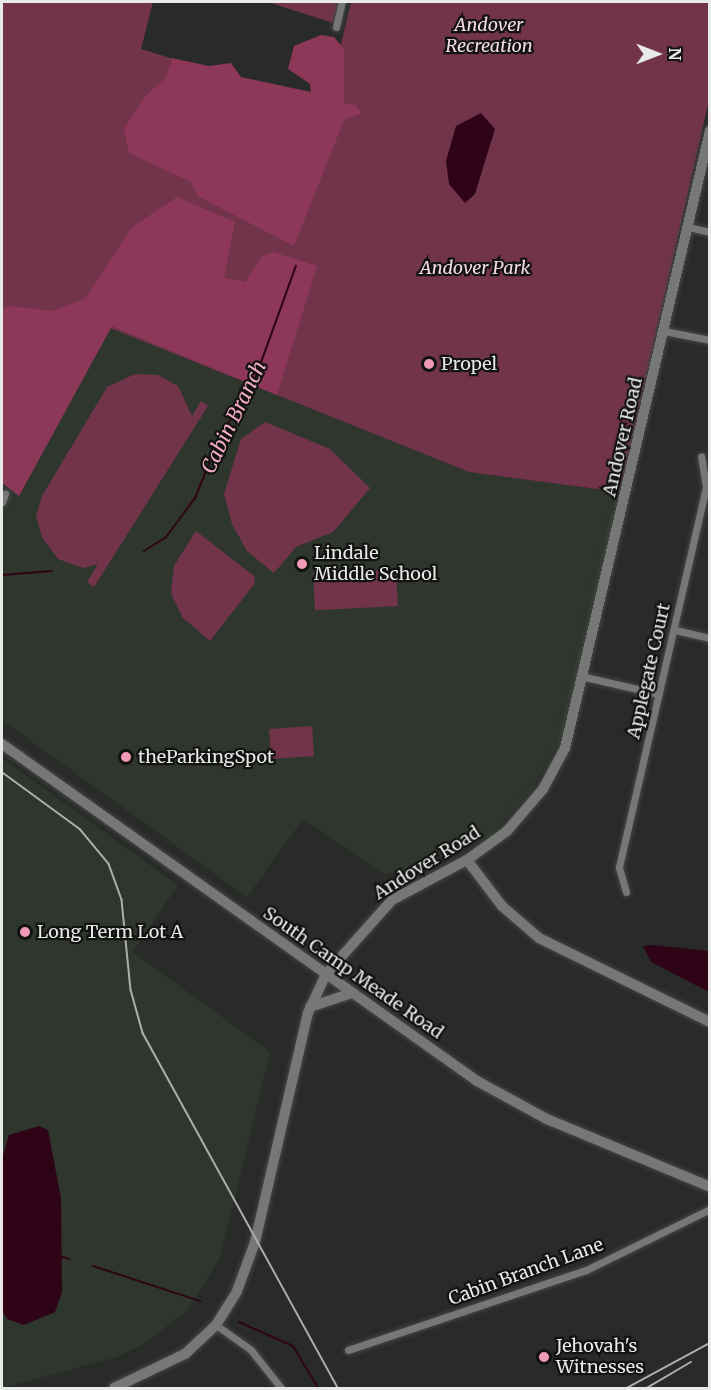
<!DOCTYPE html>
<style>
body{margin:0}
#map{position:relative;width:711px;height:1390px;overflow:hidden;background:#282b28;font-family:Merriweather,serif}
div>[style]{position:absolute}
[style*='--x']{left:calc(var(--x)*1px);top:calc(var(--y)*1px);width:calc(var(--w)*1px);rotate:calc(var(--a)*1deg)}
.built>*{inset:0;background:#2f362e}
.green>*{inset:0;background:#72344b;transform-origin:0 0}
.forest>*{inset:0;background:#8d3859}
.water>*{inset:0;background:#2f0417}
.stream>*{height:2px;margin:-1px;padding:0 1px;transform-origin:1px;border-radius:1px;background:#2f0417}
.roads{filter:drop-shadow(0 0 2px #454744) drop-shadow(0 0 2px #454744)}
.street>*{height:7px;margin:-3.5px;padding:0 3.5px;transform-origin:3.5px;border-radius:3.5px;background:#757874}
.secondary>*{height:10px;margin:-5px;padding:0 5px;transform-origin:5px;border-radius:5px;background:#757874}
.tram>*{height:1.5px;margin:-0.75px;padding:0 0.75px;transform-origin:0.75px;border-radius:0.75px;background:#adafac}
.dots>*{width:16px;height:16px;translate:-50% -50%;box-sizing:border-box;border:3px solid #121311;border-radius:50%}
span{translate:-50% -50%;white-space:nowrap;text-align:center;line-height:1.15;-webkit-text-stroke:4.5px #121311;paint-order:stroke}
.park-label{font-size:18px;color:#f4dbe2;font-style:italic}
.poi-label{font-size:18px;color:#e8eae7}
.left{translate:0 -50%;text-align:left}
.street-label{font-size:18px;color:#e8eae7}
.water-label{font-size:20px;color:#f5adc4;font-style:italic}
.frame{position:absolute;inset:0;border:3px solid #e8eae7;pointer-events:none}
.north{position:absolute;left:627px;top:24px;width:60px;height:60px;-webkit-text-stroke:4px #121311;paint-order:stroke;rotate:90deg;font-size:16px;font-weight:700;line-height:24px;text-align:center;color:#e8eae7}
.north::after{content:'';display:block;margin:auto;width:21px;height:27px;background:#e8eae7;clip-path:polygon(50% 0,100% 100%,50% 72%,0 100%)}
</style>
<div id="map">
<div class="built">
<i style="clip-path:polygon(90px 320px,469px 472px,620px 492px,562px 736px,530px 792px,492px 834px,419px 869px,384px 874px,303px 819px,247px 897px,2px 720px,2px 481px)"></i>
<i style="clip-path:polygon(2px 758px,178px 885px,133px 952px,270px 1052px,220px 1258px,189px 1309px,144px 1344px,117px 1357px,2px 1388px)"></i>
</div>
<div class="green">
<i style="clip-path:polygon(2px 2px,153px 2px,141px 49px,326px 106px,351px 2px,709px 2px,709px 100px,620px 492px,469px 472px,90px 320px,2px 481px)"></i>
<i style="clip-path:polygon(268px 2px,338px 2px,333px 23px)"></i>
<i style="clip-path:polygon(135px 374px,158px 375px,178px 386px,192px 416px,201px 401px,208px 406px,94px 587px,87px 582px,98px 564px,83px 568px,58px 559px,42px 537px,36px 516px,42px 496px,107px 387px)"></i>
<i style="clip-path:polygon(265px 422px,330px 449px,370px 488px,333px 532px,296px 547px,274px 573px,247px 551px,232px 524px,224px 494px,241px 439px)"></i>
<i style="clip-path:polygon(196px 531px,254px 576px,255px 583px,210px 641px,182px 617px,171px 593px,174px 566px)"></i>
<i style="left:396px;top:569px;width:37px;height:83px;rotate:87deg"></i>
<i style="left:312px;top:726px;width:30px;height:43px;rotate:86deg"></i>
</div>
<div class="forest">
<i style="clip-path:polygon(321px 35px,334px 37px,344px 49px,344px 104px,356px 105px,362px 113px,344px 120px,294px 246px,198px 196px,191px 182px,129px 153px,124px 129px,146px 95px,166px 78px,172px 58px,209px 66px,231px 63px,241px 77px,311px 92px,310px 84px,288px 69px,294px 46px)"></i>
<i style="clip-path:polygon(177px 197px,235px 222px,224px 278px,245px 282px,262px 256px,273px 252px,317px 266px,277px 395px,112px 326px,19px 496px,2px 483px,2px 310px,9px 306px,53px 311px,85px 299px,132px 227px)"></i>
</div>
<div class="water">
<i style="clip-path:polygon(481px 113px,495px 129px,475px 194px,465px 203px,449px 184px,446px 161px,456px 126px)"></i>
<i style="clip-path:polygon(653px 945px,709px 951px,709px 992px,651px 962px,643px 946px)"></i>
<i style="clip-path:polygon(39px 1126px,48px 1130px,61px 1198px,62px 1292px,55px 1312px,24px 1325px,7px 1319px,2px 1311px,2px 1159px,9px 1135px)"></i>
</div>
<div class="stream">
<i style="--x:144;--y:551;--w:26;--a:-32"></i>
<i style="--x:166;--y:537;--w:49;--a:-53.4"></i>
<i style="--x:195;--y:498;--w:71;--a:-67.8"></i>
<i style="--x:222;--y:432;--w:51;--a:-55.4"></i>
<i style="--x:251;--y:390;--w:132;--a:-70.1"></i>
<i style="--x:2;--y:575;--w:50;--a:-4.6"></i>
<i style="--x:59;--y:1256;--w:11;--a:15"></i>
<i style="--x:93;--y:1266;--w:113;--a:18.1"></i>
<i style="--x:239;--y:1322;--w:59;--a:24"></i>
<i style="--x:293;--y:1346;--w:49;--a:59.2"></i>
</div>
<div class="roads">
<div class="street">
<i style="--x:336;--y:27;--w:26;--a:-77"></i>
<i style="--x:688;--y:227;--w:23;--a:13"></i>
<i style="--x:664;--y:331;--w:47;--a:11.1"></i>
<i style="--x:2;--y:502;--w:9;--a:-69"></i>
<i style="--x:675;--y:630;--w:36;--a:13"></i>
<i style="--x:585;--y:677;--w:76;--a:12.9"></i>
<i style="--x:626;--y:892;--w:26;--a:-106"></i>
<i style="--x:619;--y:867;--w:390;--a:-77.1"></i>
<i style="--x:706;--y:487;--w:31;--a:-99"></i>
<i style="--x:216;--y:1325;--w:43;--a:35.5"></i>
<i style="--x:251;--y:1350;--w:48;--a:51.7"></i>
<i style="--x:348;--y:1350;--w:251;--a:-18.6"></i>
<i style="--x:586;--y:1270;--w:138;--a:-26.2"></i>
</div>
<div class="secondary">
<i style="--x:2;--y:744;--w:582;--a:35.35"></i>
<i style="--x:477;--y:1081;--w:80;--a:28.5"></i>
<i style="--x:547;--y:1119;--w:177;--a:22.6"></i>
<i style="--x:467;--y:860;--w:58;--a:52.7"></i>
<i style="--x:502;--y:906;--w:49;--a:40.9"></i>
<i style="--x:539;--y:938;--w:191;--a:26.2"></i>
<i style="--x:310;--y:1007;--w:44;--a:-18.4"></i>
<i style="--x:114;--y:1388;--w:79;--a:-25.6"></i>
<i style="--x:185;--y:1354;--w:42;--a:-43.1"></i>
<i style="--x:216;--y:1325;--w:40;--a:-58"></i>
<i style="--x:237;--y:1291;--w:52;--a:-69.8"></i>
<i style="--x:255;--y:1242;--w:235;--a:-77"></i>
<i style="--x:308;--y:1013;--w:43;--a:-65.2"></i>
<i style="--x:326;--y:974;--w:99;--a:-48.3"></i>
<i style="--x:392;--y:900;--w:85;--a:-28.1"></i>
<i style="--x:467;--y:860;--w:49;--a:-35.9"></i>
<i style="--x:507;--y:831;--w:55;--a:-49.4"></i>
<i style="--x:543;--y:789;--w:47;--a:-61.8"></i>
<i style="--x:565;--y:748;--w:634;--a:-76.78"></i>
</div>
</div>
<div class="tram">
<i style="--x:2;--y:772;--w:97;--a:36.2"></i>
<i style="--x:80;--y:829;--w:45;--a:50.4"></i>
<i style="--x:109;--y:864;--w:38;--a:70"></i>
<i style="--x:122;--y:900;--w:90;--a:84.3"></i>
<i style="--x:131;--y:990;--w:45;--a:74.4"></i>
<i style="--x:143;--y:1033;--w:405;--a:61.2"></i>
<i style="--x:627;--y:1388;--w:94;--a:-28.5"></i>
<i style="--x:647;--y:1388;--w:51;--a:-30.6"></i>
</div>
<div class="dots">
<i style="left:429px;top:364px;background:#f09ab6"></i>
<i style="left:302px;top:564px;background:#f09ab6"></i>
<i style="left:126px;top:757px;background:#f09ab6"></i>
<i style="left:25px;top:932px;background:#f09ab6"></i>
<i style="left:544px;top:1357px;background:#f09ab6"></i>
</div>
<div class="park-label">
<span style="left:489px;top:36px">Andover<br>Recreation</span>
<span style="left:475px;top:268px">Andover Park</span>
</div>
<div class="poi-label">
<span class="left" style="left:441px;top:364px">Propel</span>
<span class="left" style="left:314px;top:564px">Lindale<br>Middle School</span>
<span class="left" style="left:138px;top:757px">theParkingSpot</span>
<span class="left" style="left:37px;top:932px">Long Term Lot A</span>
<span class="left" style="left:556px;top:1357px">Jehovah's<br>Witnesses</span>
</div>
<div class="street-label">
<span style="left:623px;top:437px;rotate:-77deg">Andover Road</span>
<span style="left:649px;top:671px;rotate:-77deg">Applegate Court</span>
<span style="left:427px;top:863px;rotate:-32deg">Andover Road</span>
<span style="left:353px;top:973px;rotate:35deg">South Camp Meade Road</span>
<span style="left:526px;top:1272px;rotate:-20deg">Cabin Branch Lane</span>
</div>
<div class="water-label">
<span style="left:233px;top:417px;rotate:-64deg">Cabin Branch</span>
</div>
<div class="frame"></div>
<div class="north">N</div>
</div>
